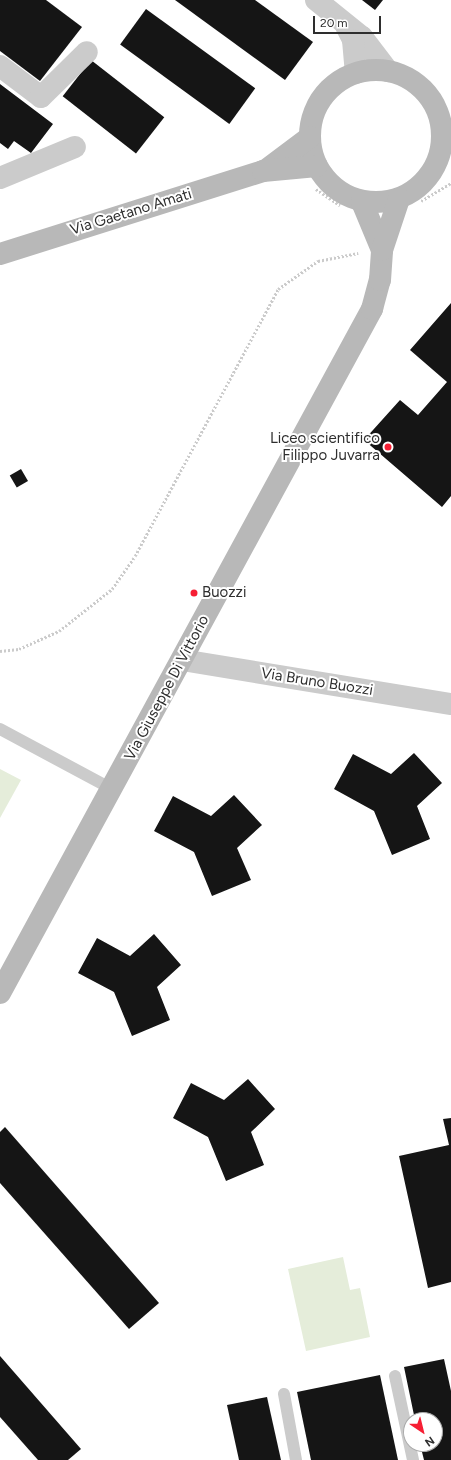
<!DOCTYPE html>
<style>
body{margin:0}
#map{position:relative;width:451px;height:1460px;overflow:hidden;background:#fff;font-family:Figtree,sans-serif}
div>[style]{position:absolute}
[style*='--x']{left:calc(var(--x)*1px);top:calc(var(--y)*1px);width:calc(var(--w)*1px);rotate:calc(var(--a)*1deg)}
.green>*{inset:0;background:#e5edda}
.building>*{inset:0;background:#151515;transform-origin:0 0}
.path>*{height:2.5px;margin-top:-1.25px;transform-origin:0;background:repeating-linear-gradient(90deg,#cbcbcb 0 2px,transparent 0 4px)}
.lane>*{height:12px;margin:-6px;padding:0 6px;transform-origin:6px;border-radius:6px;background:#cbcbcb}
.street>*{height:22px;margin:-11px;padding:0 11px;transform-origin:11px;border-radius:11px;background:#cbcbcb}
.secondary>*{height:22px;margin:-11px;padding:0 11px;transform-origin:11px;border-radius:11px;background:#b8b8b8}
.secondary>.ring{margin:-11px;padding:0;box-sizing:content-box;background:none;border:22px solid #b8b8b8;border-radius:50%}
.dots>*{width:11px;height:11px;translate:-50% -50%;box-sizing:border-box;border:2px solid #fff;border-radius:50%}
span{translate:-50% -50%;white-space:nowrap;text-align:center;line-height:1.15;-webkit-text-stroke:4px #fff;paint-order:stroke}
.street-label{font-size:15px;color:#2e2e2e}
.poi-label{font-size:15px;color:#2e2e2e}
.right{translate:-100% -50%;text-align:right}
.left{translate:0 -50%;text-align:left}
.north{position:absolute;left:403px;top:1412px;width:40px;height:40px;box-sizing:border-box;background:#fff;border:1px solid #ababab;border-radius:50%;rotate:145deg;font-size:11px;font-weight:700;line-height:16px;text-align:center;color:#2e2e2e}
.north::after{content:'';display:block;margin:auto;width:14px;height:18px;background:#f61f34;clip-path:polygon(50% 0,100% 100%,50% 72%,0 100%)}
.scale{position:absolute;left:313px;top:16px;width:68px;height:18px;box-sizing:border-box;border:2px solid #2e2e2e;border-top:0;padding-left:5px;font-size:12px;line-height:14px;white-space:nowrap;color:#2e2e2e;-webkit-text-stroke:3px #fff;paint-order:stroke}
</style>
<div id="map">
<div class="green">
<i style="clip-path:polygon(0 769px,21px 780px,0 818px)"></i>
<i style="clip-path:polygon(343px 1257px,350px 1290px,360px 1288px,370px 1337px,306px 1351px,288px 1269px)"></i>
</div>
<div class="building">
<i style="clip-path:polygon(0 0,46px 0,82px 27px,40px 81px,0 51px)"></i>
<i style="clip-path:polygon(175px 0,255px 0,313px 42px,285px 80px)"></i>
<i style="clip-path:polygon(362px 0,383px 0,375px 10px)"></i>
<i style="left:146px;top:9px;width:135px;height:44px;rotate:36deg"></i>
<i style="left:91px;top:60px;width:93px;height:46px;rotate:38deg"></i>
<i style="clip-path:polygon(0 84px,53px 124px,31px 153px,14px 141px,8px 149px,0 143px)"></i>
<i style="clip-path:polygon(451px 303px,451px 496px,442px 507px,364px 440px,400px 400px,418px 415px,447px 382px,410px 350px)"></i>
<i style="left:21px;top:469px;width:14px;height:13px;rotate:60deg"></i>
<i style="clip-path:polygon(414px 753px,442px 783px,417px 806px,430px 839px,392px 855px,374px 811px,334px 789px,353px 754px,391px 774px)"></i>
<i style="clip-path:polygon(234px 795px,262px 825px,237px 848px,251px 880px,212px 896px,194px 852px,154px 831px,173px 796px,211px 816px)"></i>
<i style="clip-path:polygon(154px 934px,181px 965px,157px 987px,170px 1020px,132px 1036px,114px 992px,78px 973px,97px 938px,130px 956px)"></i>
<i style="clip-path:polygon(248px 1079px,275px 1109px,251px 1132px,264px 1165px,226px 1181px,208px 1137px,173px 1118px,191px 1083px,224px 1100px)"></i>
<i style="clip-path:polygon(451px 1118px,451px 1282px,428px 1288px,399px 1156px,449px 1145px,443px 1119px)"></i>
<i style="clip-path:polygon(5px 1127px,159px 1303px,129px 1329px,0 1183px,0 1132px)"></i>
<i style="clip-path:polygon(0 1356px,81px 1449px,68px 1460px,38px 1460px,0 1417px)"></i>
<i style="clip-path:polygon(444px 1359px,451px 1391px,451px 1460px,424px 1460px,420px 1444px,435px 1444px,435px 1420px,415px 1420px,404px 1367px)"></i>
<i style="clip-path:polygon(380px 1375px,398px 1460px,311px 1460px,297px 1392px)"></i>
<i style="clip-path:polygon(267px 1397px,281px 1460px,239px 1460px,227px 1405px)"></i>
</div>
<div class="path">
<i style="--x:316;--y:189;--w:29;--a:34"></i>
<i style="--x:421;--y:201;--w:35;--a:-31"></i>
<i style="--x:0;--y:651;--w:19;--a:-6"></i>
<i style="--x:19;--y:649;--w:44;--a:-24.2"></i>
<i style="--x:59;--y:631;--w:68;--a:-38.4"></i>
<i style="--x:112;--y:589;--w:40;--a:-55.1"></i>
<i style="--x:135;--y:556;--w:303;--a:-61.8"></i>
<i style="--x:278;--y:289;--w:49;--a:-35"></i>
<i style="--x:318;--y:261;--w:41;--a:-11.3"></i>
</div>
<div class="lane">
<i style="--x:0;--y:729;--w:127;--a:28.2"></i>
<i style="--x:395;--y:1376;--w:86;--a:77.9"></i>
<i style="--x:284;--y:1394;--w:67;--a:79.7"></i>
</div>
<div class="street">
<i style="--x:316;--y:0;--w:59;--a:38.8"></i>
<i style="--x:362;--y:37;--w:43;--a:52.6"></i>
<i style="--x:346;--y:26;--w:16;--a:63"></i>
<i style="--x:353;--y:40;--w:33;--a:85"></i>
<i style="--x:0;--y:66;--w:51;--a:37.1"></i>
<i style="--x:41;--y:97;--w:64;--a:-44.4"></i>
<i style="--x:0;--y:178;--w:81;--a:-22.5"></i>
<i style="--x:182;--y:660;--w:273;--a:9.3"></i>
</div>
<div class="secondary">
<i class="ring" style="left:310px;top:70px;width:110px;height:110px"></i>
<i style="--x:266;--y:170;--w:55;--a:-36.9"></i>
<i style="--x:362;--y:202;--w:52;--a:67.4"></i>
<i style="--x:0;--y:254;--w:276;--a:-17.5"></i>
<i style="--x:263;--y:171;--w:54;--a:-5.3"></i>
<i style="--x:0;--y:993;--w:779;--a:-61.46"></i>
<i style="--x:372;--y:309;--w:30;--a:-75"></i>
<i style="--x:380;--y:280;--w:30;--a:-86"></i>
<i style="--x:382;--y:250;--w:54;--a:-71.6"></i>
</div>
<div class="dots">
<i style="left:388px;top:447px;background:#f61f34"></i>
<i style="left:194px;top:593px;background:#f61f34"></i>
</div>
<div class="street-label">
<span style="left:131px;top:212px;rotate:-17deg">Via Gaetano Amati</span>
<span style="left:317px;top:682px;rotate:9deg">Via Bruno Buozzi</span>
<span style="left:167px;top:688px;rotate:-62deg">Via Giuseppe Di Vittorio</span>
</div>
<div class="poi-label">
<span class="right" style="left:380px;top:447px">Liceo scientifico<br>Filippo Juvarra</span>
<span class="left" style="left:202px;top:593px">Buozzi</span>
</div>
<div class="north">N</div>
<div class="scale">20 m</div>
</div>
